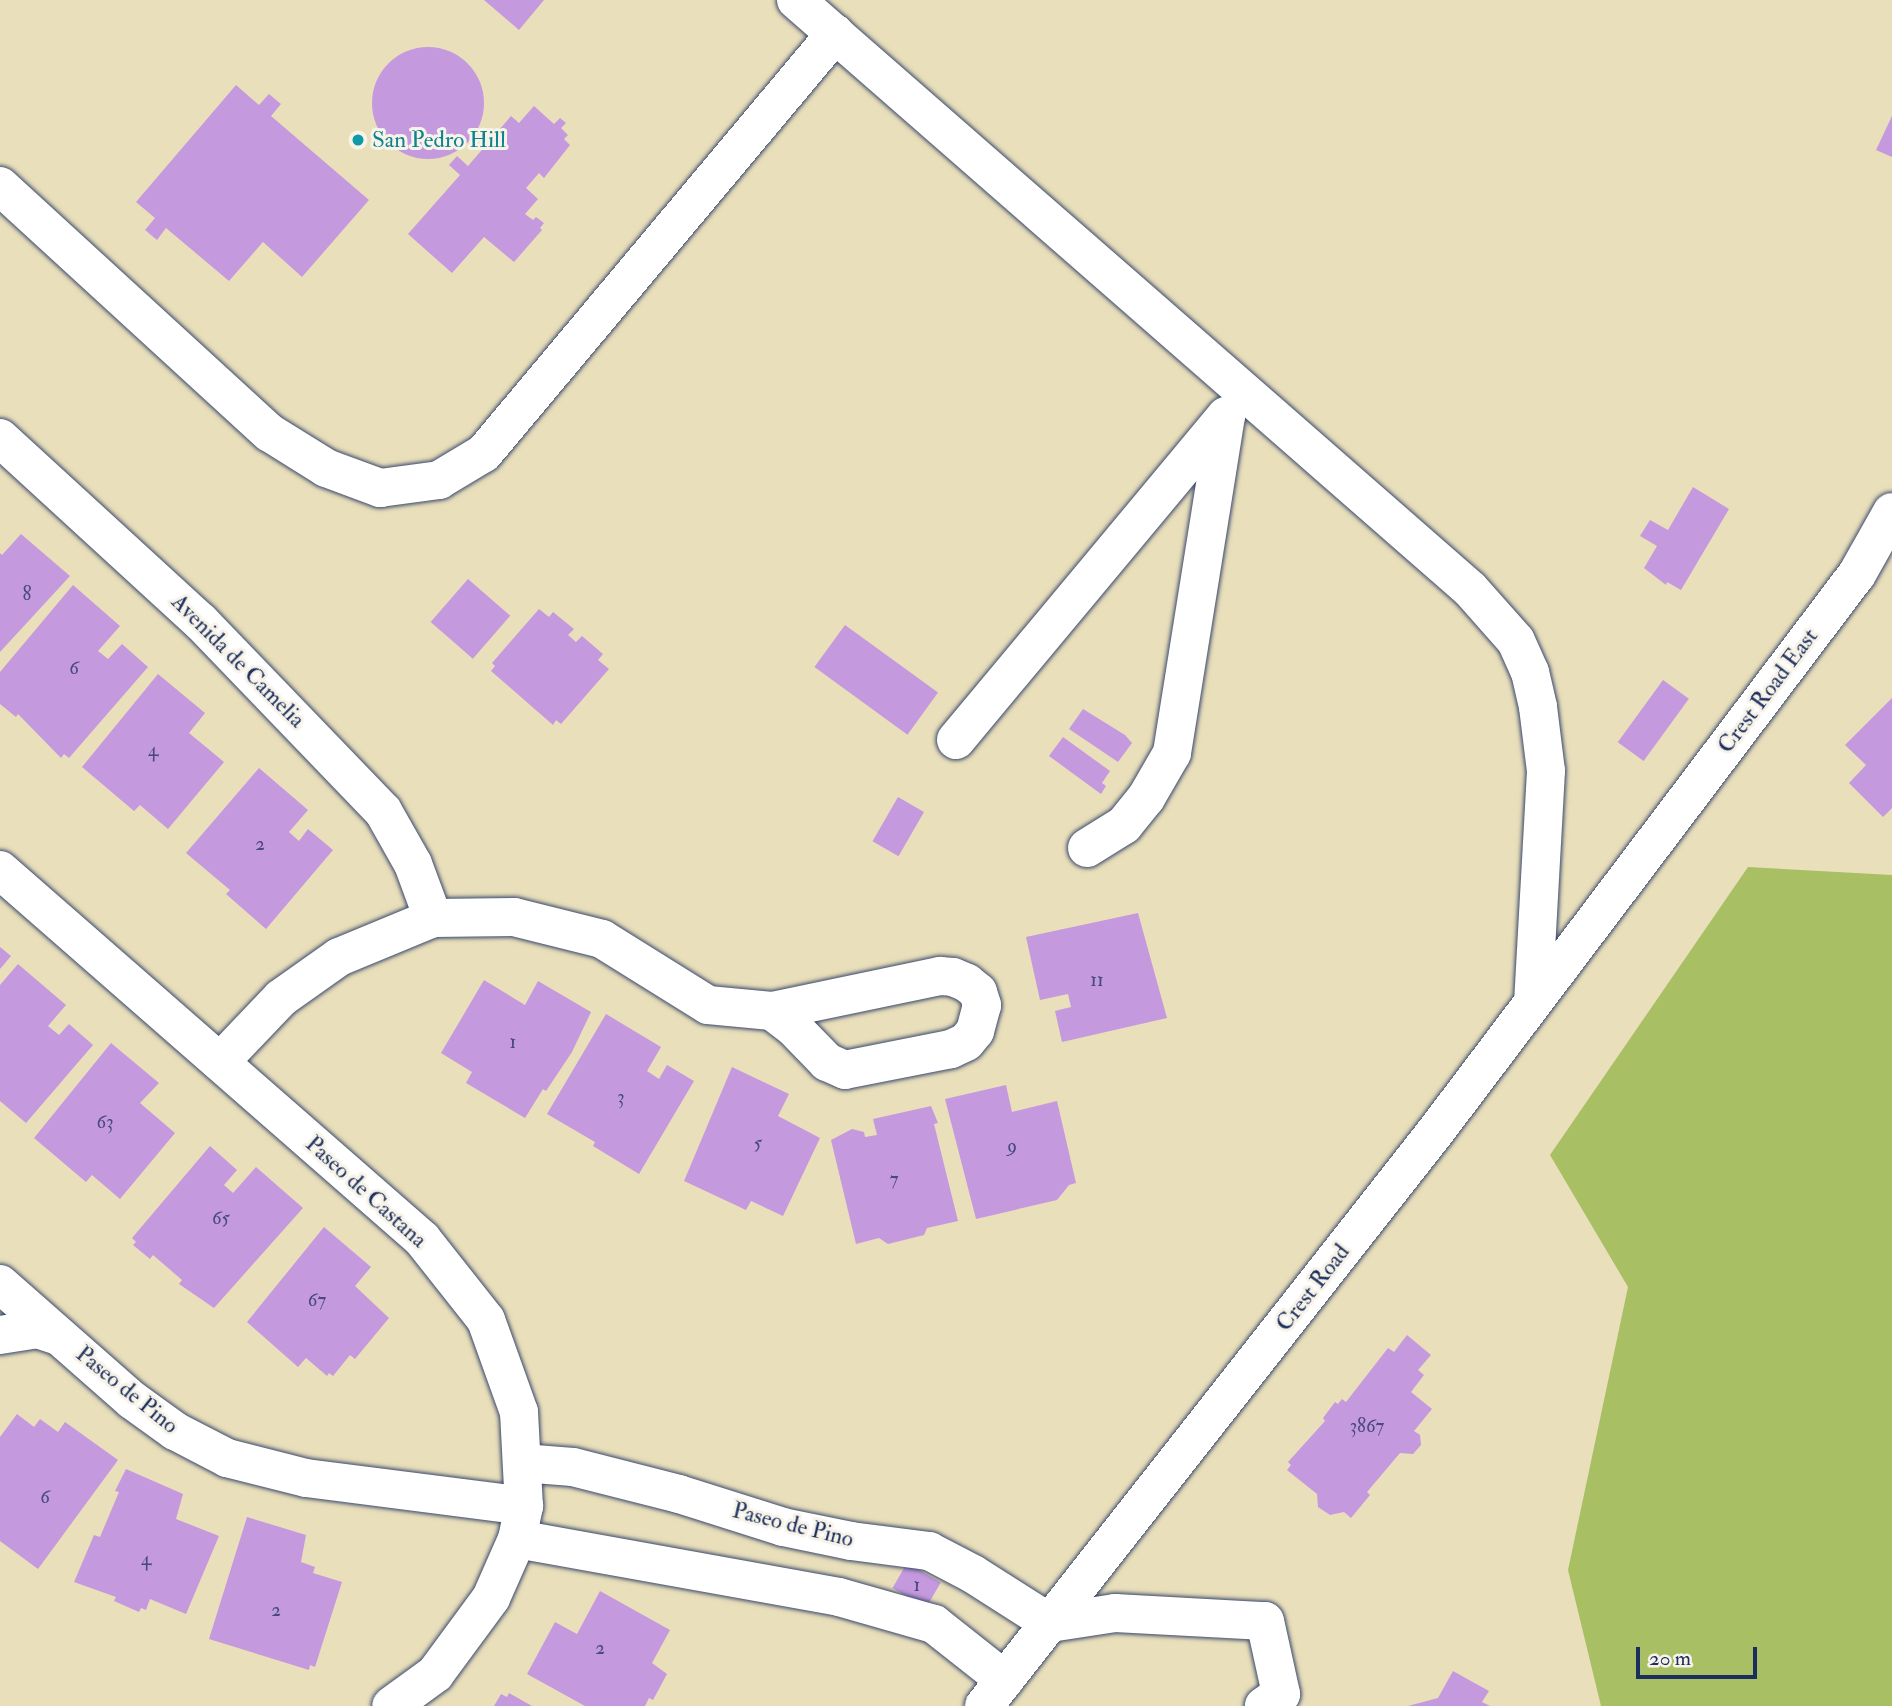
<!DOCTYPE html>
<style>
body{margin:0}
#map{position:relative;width:1892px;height:1706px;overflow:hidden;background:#e9dfbb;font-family:"IM FELL Double Pica",serif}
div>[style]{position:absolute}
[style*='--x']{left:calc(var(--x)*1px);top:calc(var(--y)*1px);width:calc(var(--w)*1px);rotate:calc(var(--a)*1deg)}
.green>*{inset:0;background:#a8bf64}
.building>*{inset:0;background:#c599de;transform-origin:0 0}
.round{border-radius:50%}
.roads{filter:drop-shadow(0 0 2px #3a496c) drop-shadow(0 0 2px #3a496c)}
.minor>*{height:38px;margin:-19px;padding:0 19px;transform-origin:19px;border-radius:19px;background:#fff}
.dots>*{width:19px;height:19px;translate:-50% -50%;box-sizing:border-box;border:4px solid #f7f3e8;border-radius:50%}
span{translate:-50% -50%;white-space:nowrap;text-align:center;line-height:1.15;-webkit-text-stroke:6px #f7f3e8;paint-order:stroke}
.number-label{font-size:19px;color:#464a7e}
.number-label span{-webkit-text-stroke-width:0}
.culture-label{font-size:23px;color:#0d838f}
.left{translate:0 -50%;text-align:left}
.street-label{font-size:23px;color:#1b2f5e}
.scale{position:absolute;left:1636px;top:1647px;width:121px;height:32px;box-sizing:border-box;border:4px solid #1b2f5e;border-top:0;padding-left:9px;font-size:21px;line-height:24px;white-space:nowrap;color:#1b2f5e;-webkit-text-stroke:5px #f7f3e8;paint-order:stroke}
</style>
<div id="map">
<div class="green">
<i style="clip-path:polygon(1748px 867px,1892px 875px,1892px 1706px,1601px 1706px,1568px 1570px,1628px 1287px,1550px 1155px)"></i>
</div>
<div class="building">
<i style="clip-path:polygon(484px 0,544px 0,519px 30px)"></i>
<i class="round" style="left:372px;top:47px;width:112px;height:112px"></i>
<i style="clip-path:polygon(236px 85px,259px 105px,269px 94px,281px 104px,271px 116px,369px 200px,302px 277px,263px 242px,229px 281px,166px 228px,157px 240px,145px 230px,155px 218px,136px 202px)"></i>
<i style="clip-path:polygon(534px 106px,554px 124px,560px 118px,566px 123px,561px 128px,568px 135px,564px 139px,570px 145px,544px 178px,539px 173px,526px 188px,538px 199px,525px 214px,533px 220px,536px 217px,544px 223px,540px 228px,542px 230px,514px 262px,484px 237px,452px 273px,408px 234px,460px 175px,449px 165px,457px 156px,468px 166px,511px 116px,519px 123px)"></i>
<i style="clip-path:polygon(1892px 116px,1892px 157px,1876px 150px)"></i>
<i style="clip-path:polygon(1693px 487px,1729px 509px,1681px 590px,1667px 582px,1666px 585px,1644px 568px,1657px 546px,1640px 536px,1650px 520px,1668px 530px)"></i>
<i style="clip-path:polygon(21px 534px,70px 576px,0 652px,0 553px,2px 555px)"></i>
<i style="left:468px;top:579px;width:56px;height:57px;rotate:41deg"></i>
<i style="clip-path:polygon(73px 585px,120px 626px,98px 651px,108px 659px,122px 644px,148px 667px,69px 758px,64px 754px,61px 758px,18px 714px,16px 717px,0 704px,0 672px)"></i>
<i style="clip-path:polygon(539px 609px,549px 617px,553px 612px,574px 629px,568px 635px,576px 642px,582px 636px,603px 654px,598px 660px,609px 669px,561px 724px,556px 720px,553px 725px,491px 671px,495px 666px,492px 663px)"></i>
<i style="left:845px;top:625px;width:115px;height:52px;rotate:36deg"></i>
<i style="clip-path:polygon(158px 674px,205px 713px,189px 733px,224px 762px,168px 829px,140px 805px,134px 811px,82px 767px)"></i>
<i style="left:1663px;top:680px;width:32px;height:77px;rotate:36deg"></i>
<i style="clip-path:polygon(1892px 698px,1892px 808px,1883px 817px,1849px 783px,1866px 765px,1845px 745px)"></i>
<i style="clip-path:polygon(1083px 709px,1125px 735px,1132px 743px,1118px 762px,1069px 729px)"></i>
<i style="clip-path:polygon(1063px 737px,1110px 771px,1102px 783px,1106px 786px,1101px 794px,1049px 756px)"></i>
<i style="clip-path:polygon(259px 768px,308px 810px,289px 832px,299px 841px,308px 829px,333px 850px,266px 929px,226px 894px,230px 890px,186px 853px)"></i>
<i style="left:898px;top:797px;width:30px;height:51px;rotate:30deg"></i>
<i style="clip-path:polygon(1138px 913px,1167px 1018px,1062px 1042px,1055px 1011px,1071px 1007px,1068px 994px,1040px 1000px,1026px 937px)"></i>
<i style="clip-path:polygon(0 947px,11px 956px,0 969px)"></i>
<i style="clip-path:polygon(18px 964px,66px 1005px,48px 1026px,59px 1035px,69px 1024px,93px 1045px,26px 1123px,0 1101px,0 985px)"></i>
<i style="clip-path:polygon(484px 980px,525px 1005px,538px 981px,591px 1012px,572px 1052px,546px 1091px,543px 1089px,525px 1118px,466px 1083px,472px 1072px,441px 1053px)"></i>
<i style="clip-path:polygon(606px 1014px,661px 1047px,647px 1071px,659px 1079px,667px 1065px,694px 1081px,639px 1174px,593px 1146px,595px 1142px,547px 1114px)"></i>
<i style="clip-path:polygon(111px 1043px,159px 1083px,140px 1103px,175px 1133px,120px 1199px,92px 1175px,86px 1182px,34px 1138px)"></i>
<i style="clip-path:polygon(732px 1067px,789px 1094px,778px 1116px,820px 1138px,783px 1216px,751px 1201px,746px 1210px,684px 1181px)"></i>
<i style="clip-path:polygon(1006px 1085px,1012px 1112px,1057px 1101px,1076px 1183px,1069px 1185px,1057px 1200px,976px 1219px,945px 1099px)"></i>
<i style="clip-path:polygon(931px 1106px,938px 1123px,934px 1124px,958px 1221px,927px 1228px,924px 1235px,888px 1244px,879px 1238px,856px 1244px,831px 1140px,852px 1129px,864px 1132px,865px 1137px,877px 1135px,873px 1119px)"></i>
<i style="clip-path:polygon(210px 1146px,237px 1170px,224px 1185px,233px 1193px,256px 1167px,303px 1208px,214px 1308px,179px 1284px,182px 1280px,153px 1255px,150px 1259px,133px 1245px,136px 1242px,132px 1238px)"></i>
<i style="clip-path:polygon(324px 1227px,371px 1267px,355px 1286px,389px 1318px,355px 1359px,350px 1355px,333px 1376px,329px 1373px,327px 1376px,306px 1358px,298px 1367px,247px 1322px)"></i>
<i style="clip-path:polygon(1407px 1335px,1431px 1355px,1418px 1370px,1424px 1375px,1411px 1392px,1432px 1409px,1414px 1431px,1420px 1435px,1421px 1445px,1413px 1454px,1400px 1453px,1367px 1492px,1370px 1495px,1351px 1518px,1344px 1512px,1330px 1515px,1318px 1507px,1317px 1494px,1287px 1470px,1291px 1465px,1288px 1462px,1325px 1421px,1323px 1418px,1335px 1402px,1338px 1404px,1342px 1399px,1346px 1402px,1388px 1348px,1394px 1352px)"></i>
<i style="clip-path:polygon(17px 1414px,34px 1427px,40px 1419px,58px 1432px,65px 1422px,118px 1460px,38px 1569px,0 1541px,0 1437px)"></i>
<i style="clip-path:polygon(126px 1469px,183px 1494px,176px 1519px,219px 1536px,186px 1614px,150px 1599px,146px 1610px,141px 1608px,139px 1612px,114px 1601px,116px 1597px,74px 1582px,94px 1535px,100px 1537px,119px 1492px,115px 1491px)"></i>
<i style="clip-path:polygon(247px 1517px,306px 1535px,301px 1562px,315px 1567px,313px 1573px,342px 1582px,315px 1667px,310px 1665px,309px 1670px,209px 1639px)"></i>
<i style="left:907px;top:1563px;width:39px;height:29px;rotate:30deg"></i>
<i style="clip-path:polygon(600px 1591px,670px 1630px,652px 1663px,667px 1674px,653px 1700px,649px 1698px,645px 1706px,585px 1706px,527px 1674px,555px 1622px,577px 1634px)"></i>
<i style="clip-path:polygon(1453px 1671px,1489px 1691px,1482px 1702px,1490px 1706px,1408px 1706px,1438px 1698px)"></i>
<i style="clip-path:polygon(509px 1693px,532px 1706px,494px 1706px,501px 1694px,507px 1697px)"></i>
</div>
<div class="roads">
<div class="minor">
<i style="--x:796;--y:0;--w:895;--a:41.15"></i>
<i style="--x:1470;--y:589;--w:69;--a:48.5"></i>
<i style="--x:1516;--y:641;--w:34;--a:66"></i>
<i style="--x:1530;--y:672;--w:36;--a:77"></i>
<i style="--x:1538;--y:707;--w:64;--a:82.9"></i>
<i style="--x:1546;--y:771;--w:230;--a:93.2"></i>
<i style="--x:0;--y:186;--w:366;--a:42.5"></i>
<i style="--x:270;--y:433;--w:66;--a:32"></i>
<i style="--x:326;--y:468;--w:58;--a:20.3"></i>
<i style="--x:380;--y:488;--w:60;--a:-7.7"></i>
<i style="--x:439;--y:480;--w:52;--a:-31"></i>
<i style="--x:484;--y:453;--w:547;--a:-50.05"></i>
<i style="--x:0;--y:438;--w:273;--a:42.5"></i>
<i style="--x:201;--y:622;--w:262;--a:46.1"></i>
<i style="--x:383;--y:811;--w:61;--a:60.5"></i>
<i style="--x:413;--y:864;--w:58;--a:69.7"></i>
<i style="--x:956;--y:740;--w:422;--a:-50.2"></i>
<i style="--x:1087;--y:848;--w:44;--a:-31.9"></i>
<i style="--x:1124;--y:825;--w:35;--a:-51"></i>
<i style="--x:1146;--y:798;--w:52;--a:-60"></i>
<i style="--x:1172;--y:753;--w:340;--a:-80.9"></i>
<i style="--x:0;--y:870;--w:561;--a:41.17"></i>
<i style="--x:422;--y:1239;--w:103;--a:51.7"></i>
<i style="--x:486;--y:1320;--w:98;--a:70.3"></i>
<i style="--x:519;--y:1412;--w:94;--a:87"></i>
<i style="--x:524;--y:1506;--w:34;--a:102"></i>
<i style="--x:517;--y:1539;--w:64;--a:113.8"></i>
<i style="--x:491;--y:1598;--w:94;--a:126.4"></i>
<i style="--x:435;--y:1674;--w:54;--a:144"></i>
<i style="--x:220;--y:1062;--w:88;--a:-46.4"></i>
<i style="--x:281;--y:998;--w:71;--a:-35.3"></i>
<i style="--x:339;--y:957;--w:102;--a:-22.5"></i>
<i style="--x:433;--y:918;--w:81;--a:-0.7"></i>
<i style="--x:514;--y:917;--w:91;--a:14"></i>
<i style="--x:602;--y:939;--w:125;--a:31.9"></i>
<i style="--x:708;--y:1005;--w:64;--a:5.4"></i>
<i style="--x:772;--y:1011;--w:172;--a:-11.8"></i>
<i style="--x:940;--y:976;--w:13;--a:4"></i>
<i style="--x:953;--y:977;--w:15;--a:23"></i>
<i style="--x:967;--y:983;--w:14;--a:39"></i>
<i style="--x:978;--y:992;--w:14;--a:73"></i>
<i style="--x:982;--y:1005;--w:27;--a:105"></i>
<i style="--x:975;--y:1031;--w:14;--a:129"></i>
<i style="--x:966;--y:1042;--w:17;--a:155"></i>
<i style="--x:951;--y:1049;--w:108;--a:168.8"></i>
<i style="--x:845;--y:1070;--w:20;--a:-156"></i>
<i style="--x:827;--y:1062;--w:49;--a:-134.2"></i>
<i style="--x:793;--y:1027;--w:26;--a:-143"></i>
<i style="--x:0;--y:1284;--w:176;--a:41.3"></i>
<i style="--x:132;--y:1400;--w:53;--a:35.8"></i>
<i style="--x:175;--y:1431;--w:59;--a:27.4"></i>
<i style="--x:227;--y:1458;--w:81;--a:14.2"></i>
<i style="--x:306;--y:1478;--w:220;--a:7.3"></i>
<i style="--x:0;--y:1335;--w:37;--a:-9"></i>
<i style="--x:37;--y:1329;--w:23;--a:18"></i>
<i style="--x:522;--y:1463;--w:51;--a:4.5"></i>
<i style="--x:573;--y:1467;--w:109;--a:14.3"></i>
<i style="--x:679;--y:1494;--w:109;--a:17.6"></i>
<i style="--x:783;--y:1527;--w:69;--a:11.6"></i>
<i style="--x:851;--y:1541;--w:79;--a:7.3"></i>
<i style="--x:929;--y:1551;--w:50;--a:27.6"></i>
<i style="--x:973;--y:1574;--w:91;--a:32.5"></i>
<i style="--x:1050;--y:1623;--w:66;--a:-8.7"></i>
<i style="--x:1115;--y:1613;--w:150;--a:3.1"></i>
<i style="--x:1265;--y:1621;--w:75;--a:77.6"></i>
<i style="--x:1281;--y:1694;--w:21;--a:145"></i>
<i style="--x:517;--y:1539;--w:327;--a:10.2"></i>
<i style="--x:839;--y:1597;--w:99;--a:15.9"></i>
<i style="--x:934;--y:1624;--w:90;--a:38.3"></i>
<i style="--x:984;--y:1706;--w:731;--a:-51.83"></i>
<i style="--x:1436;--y:1131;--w:698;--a:-52.92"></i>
<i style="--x:1857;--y:574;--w:71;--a:-60.6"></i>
</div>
</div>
<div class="dots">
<i style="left:358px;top:140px;background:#0f9aa8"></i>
</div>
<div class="number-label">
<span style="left:27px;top:595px">8</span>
<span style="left:74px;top:669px">6</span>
<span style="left:153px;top:751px">4</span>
<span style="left:260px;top:845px">2</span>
<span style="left:1097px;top:981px">11</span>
<span style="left:513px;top:1043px">1</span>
<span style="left:621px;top:1098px">3</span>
<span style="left:105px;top:1123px">63</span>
<span style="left:758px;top:1144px">5</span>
<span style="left:1012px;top:1147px">9</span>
<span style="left:894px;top:1180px">7</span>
<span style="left:221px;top:1219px">65</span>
<span style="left:317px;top:1301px">67</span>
<span style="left:1367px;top:1427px">3867</span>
<span style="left:45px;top:1498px">6</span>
<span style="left:146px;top:1560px">4</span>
<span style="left:917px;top:1586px">1</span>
<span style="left:276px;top:1611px">2</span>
<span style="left:600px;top:1649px">2</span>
</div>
<div class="culture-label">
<span class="left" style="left:372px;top:140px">San Pedro Hill</span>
</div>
<div class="street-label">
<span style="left:238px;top:661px;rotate:45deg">Avenida de Camelia</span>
<span style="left:1768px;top:691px;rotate:-53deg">Crest Road East</span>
<span style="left:366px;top:1192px;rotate:42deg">Paseo de Castana</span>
<span style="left:1313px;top:1288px;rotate:-52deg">Crest Road</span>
<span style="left:127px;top:1390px;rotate:39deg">Paseo de Pino</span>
<span style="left:793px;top:1525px;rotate:14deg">Paseo de Pino</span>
</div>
<div class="scale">20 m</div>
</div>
